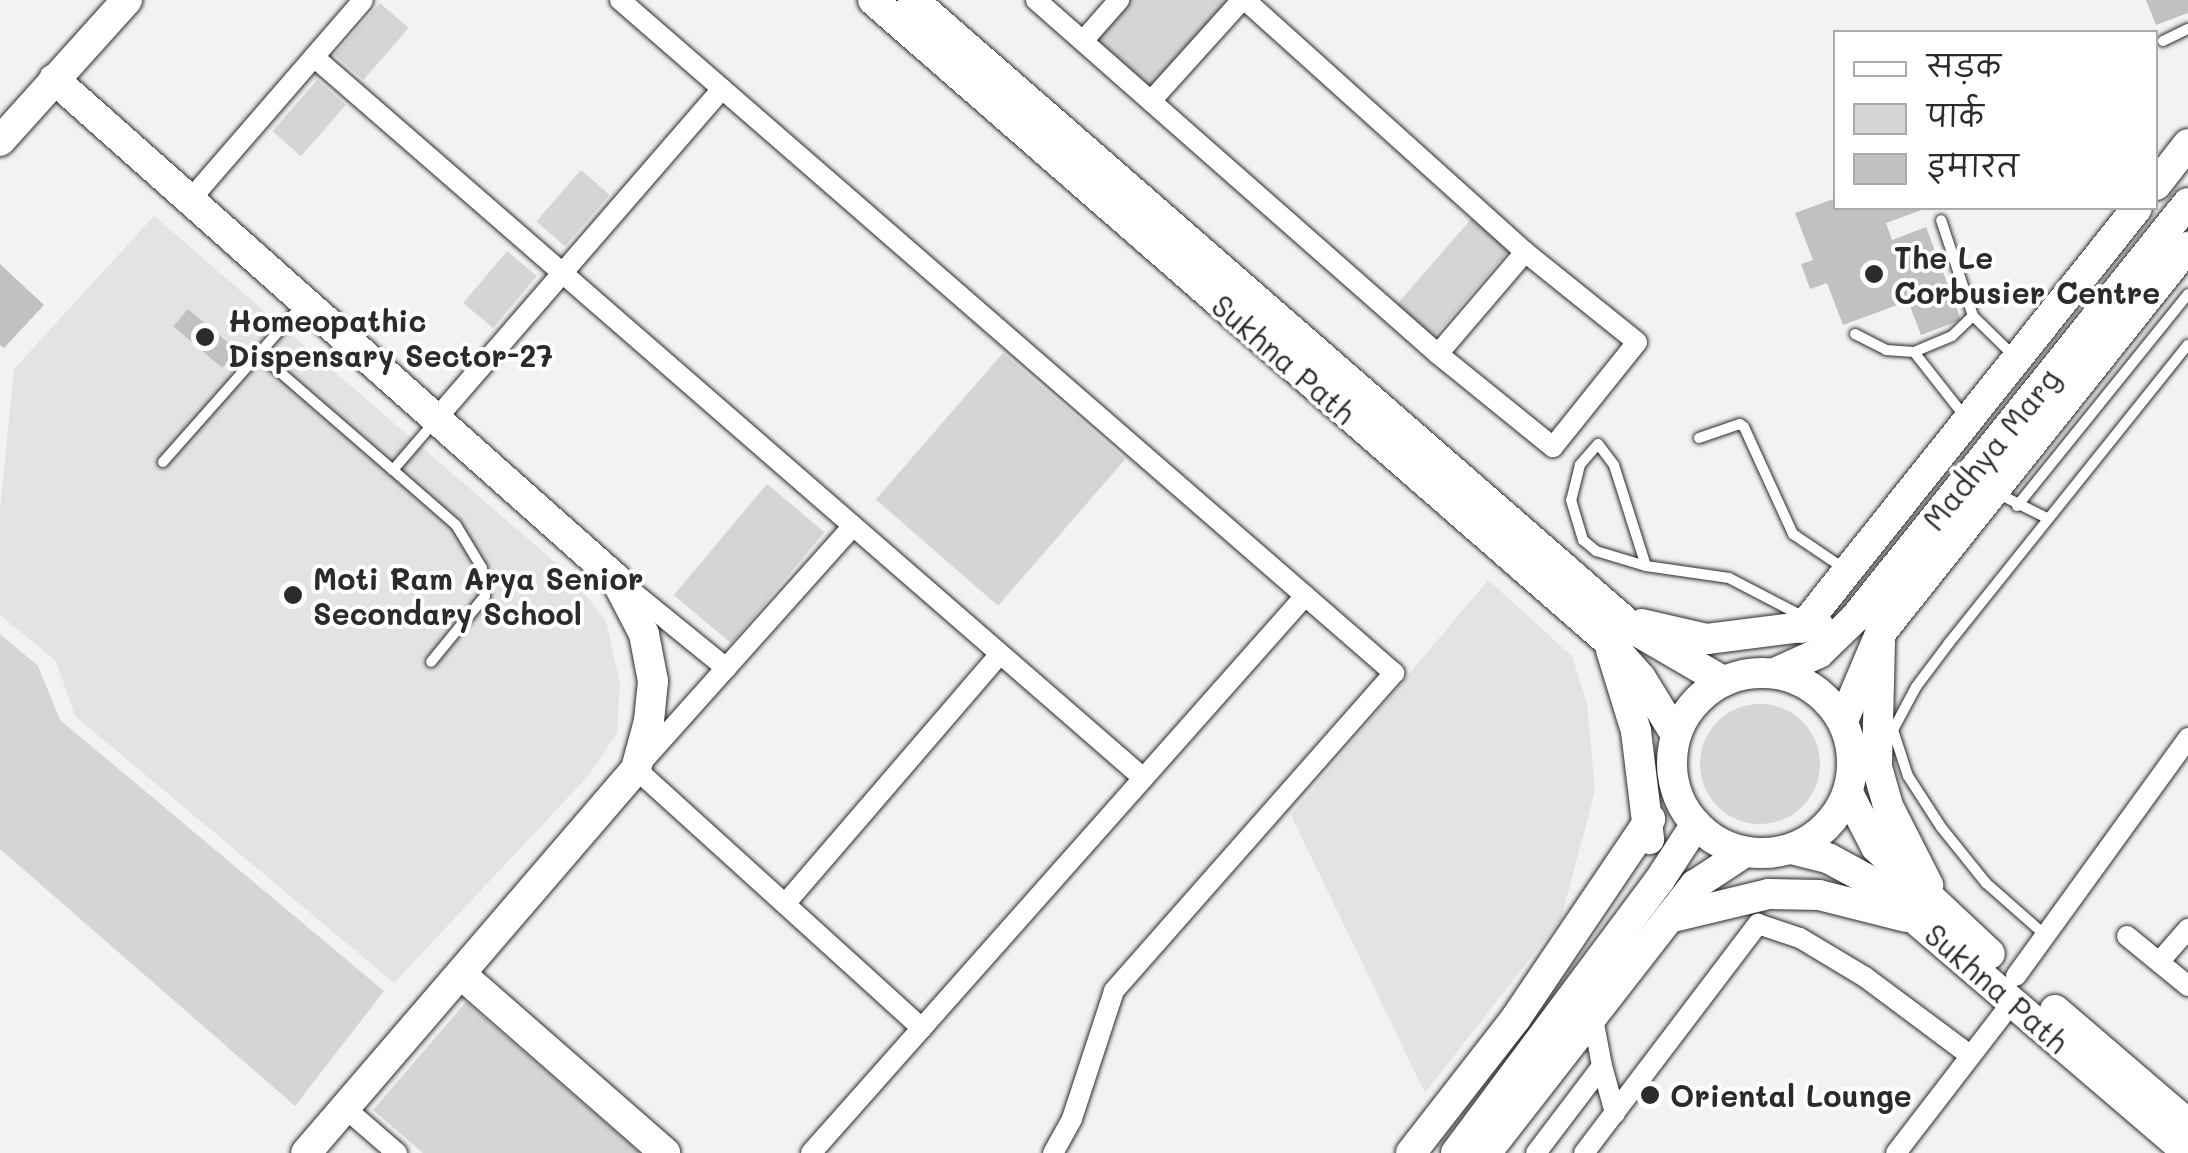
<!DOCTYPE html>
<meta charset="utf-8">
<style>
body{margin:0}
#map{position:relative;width:2188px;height:1153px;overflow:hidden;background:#f2f2f2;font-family:Mali,"Playpen Sans Deva",sans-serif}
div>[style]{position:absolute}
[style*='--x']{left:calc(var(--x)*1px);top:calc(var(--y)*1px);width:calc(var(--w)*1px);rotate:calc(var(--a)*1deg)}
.built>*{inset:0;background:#e3e3e3}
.green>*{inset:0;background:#d5d5d5;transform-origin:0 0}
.round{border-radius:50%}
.building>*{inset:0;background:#c1c1c1;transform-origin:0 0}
.roads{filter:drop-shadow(0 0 2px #2b2b2b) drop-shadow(0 0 2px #2b2b2b)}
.lane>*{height:10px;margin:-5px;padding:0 5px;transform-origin:5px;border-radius:5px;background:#fff}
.street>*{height:20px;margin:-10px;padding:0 10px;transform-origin:10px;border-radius:10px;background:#fff}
.secondary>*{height:30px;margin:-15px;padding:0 15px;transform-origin:15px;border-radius:15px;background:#fff}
.secondary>.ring{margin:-15px;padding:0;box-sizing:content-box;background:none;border:30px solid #fff;border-radius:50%}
.dots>*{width:28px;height:28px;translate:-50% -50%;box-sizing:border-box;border:5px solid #fff;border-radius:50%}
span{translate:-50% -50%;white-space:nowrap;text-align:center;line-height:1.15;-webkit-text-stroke:8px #fff;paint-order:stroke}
.poi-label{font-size:30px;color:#2b2b2b;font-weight:700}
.left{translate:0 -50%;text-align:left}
.street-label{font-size:30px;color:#2b2b2b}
.legend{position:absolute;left:1833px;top:30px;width:325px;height:180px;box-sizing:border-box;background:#fff;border:2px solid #aaa;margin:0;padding:12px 18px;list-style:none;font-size:30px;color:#2b2b2b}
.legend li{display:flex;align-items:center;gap:20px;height:50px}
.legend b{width:50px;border:2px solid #aaa}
</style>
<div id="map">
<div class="built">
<i style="clip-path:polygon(154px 216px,571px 576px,606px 621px,620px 683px,617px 733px,589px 775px,394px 983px,75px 716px,56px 661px,0 615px,0 511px,14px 369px)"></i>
<i style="clip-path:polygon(1488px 580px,1572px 656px,1587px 703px,1595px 791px,1561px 919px,1425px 1093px,1291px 815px)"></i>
</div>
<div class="green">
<i style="clip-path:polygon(1130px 0,1232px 0,1149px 92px,1093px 41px)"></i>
<i style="left:380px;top:3px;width:38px;height:69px;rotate:41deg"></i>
<i style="left:317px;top:80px;width:38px;height:68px;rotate:41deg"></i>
<i style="left:581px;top:170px;width:38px;height:68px;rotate:41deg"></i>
<i style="left:1472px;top:218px;width:49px;height:116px;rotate:41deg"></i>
<i style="left:507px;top:251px;width:39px;height:68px;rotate:40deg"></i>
<i style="left:1003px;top:353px;width:162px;height:194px;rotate:41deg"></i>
<i style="left:767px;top:484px;width:75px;height:145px;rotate:40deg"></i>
<i style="clip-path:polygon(0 634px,38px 666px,60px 720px,384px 991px,295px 1106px,0 849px)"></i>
<i class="round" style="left:1700px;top:704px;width:120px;height:120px"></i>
<i style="clip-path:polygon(466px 1002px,640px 1153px,423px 1153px,373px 1110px)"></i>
</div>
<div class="building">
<i style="clip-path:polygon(2146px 0,2188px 0,2188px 13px,2156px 25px)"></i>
<i style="clip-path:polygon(1836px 198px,1836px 208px,1927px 208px,1886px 223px,1892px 240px,1926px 227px,1961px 320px,1921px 335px,1908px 301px,1843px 325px,1827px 283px,1810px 289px,1801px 264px,1813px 260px,1795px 213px)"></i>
<i style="clip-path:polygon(0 264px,44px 305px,4px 348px,0 345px)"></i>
<i style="left:188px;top:309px;width:64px;height:23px;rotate:40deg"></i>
</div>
<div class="roads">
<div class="lane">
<i style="--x:2163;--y:41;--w:28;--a:-26"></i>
<i style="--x:1973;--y:316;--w:59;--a:44.3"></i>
<i style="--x:1855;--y:334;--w:35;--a:27"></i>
<i style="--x:1886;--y:350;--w:28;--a:4"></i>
<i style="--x:1914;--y:352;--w:41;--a:-22.8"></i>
<i style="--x:1952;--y:336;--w:29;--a:-44"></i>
<i style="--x:1973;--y:316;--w:101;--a:-108.4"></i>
<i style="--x:1914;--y:352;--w:84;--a:51.8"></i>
<i style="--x:259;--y:354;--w:177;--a:40.9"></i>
<i style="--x:393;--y:470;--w:66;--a:-49.3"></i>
<i style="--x:1699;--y:438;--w:43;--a:-18.9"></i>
<i style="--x:1740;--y:424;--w:5;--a:37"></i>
<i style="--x:1744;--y:427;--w:118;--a:65.4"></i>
<i style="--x:1793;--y:534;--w:64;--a:34.2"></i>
<i style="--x:163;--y:462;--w:208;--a:-48.5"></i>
<i style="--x:393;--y:470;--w:84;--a:41.1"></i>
<i style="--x:456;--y:525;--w:50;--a:58.8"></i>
<i style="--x:482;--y:568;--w:28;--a:84"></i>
<i style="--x:485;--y:596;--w:85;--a:129.3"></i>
<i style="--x:1995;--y:492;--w:58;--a:26.6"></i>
<i style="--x:2017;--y:506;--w:272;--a:-51.1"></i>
<i style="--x:1646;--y:566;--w:106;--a:-107.6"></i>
<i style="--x:1614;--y:465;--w:26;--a:-127"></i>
<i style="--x:1598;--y:444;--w:28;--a:131"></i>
<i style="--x:1580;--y:465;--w:36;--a:104"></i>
<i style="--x:1571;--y:500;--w:42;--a:73.3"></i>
<i style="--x:1583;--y:540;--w:17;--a:40"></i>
<i style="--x:1596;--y:551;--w:52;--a:16.7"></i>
<i style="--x:1646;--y:566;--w:84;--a:8.2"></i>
<i style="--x:1729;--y:578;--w:85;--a:27.5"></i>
<i style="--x:2045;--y:935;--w:79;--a:-138.6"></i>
<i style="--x:1986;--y:883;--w:72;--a:-128.8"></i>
<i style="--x:1941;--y:827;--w:61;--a:-122.9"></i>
<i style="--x:1908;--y:776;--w:48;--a:-108.1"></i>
<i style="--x:1893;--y:730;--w:49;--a:-61.9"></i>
<i style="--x:1916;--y:687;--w:55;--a:-53.1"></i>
<i style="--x:1949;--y:643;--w:382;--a:-51.3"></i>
</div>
<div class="street">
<i style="--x:620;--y:0;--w:1026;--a:41.01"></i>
<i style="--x:1394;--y:673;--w:424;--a:131.4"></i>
<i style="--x:1114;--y:991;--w:135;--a:108.2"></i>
<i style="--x:1072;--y:1119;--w:39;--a:119"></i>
<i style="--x:1036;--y:0;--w:536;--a:41.37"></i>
<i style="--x:1438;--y:354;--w:148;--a:39"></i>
<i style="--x:1553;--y:447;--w:134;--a:-51.3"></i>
<i style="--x:1637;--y:342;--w:144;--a:-141.2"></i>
<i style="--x:1525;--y:252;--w:377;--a:-138"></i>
<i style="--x:1083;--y:41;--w:55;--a:-48.7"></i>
<i style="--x:314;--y:57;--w:1099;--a:41.01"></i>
<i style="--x:1151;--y:101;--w:136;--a:-48"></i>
<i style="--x:190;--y:200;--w:264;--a:-49.1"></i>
<i style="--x:1438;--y:354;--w:134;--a:-49.5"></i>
<i style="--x:436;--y:419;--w:437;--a:-49.1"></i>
<i style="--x:853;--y:526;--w:326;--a:131.8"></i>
<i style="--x:636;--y:769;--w:386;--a:42.2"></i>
<i style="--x:624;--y:585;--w:132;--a:39.1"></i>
<i style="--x:785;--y:904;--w:330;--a:-49.3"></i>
<i style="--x:2127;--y:936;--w:79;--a:39.3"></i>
<i style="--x:2160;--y:961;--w:43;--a:-48.8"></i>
<i style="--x:2016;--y:976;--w:294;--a:-54.1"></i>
<i style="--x:1602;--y:1066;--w:49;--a:74.5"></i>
<i style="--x:345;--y:1108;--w:69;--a:40.9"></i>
<i style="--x:811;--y:1153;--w:745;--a:-48.43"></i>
<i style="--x:1536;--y:1153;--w:109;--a:-52.8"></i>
<i style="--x:1602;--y:1066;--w:54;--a:-100.7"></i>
<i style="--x:1584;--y:1153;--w:288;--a:-52.8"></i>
<i style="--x:1758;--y:924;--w:44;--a:18.4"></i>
<i style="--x:1800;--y:938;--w:76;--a:31"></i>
<i style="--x:1865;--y:977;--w:132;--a:36.7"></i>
<i style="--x:1896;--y:1153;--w:192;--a:-52.4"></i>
</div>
<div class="secondary">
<i style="--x:873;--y:0;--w:977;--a:41.1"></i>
<i style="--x:1609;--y:642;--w:48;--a:48.4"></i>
<i style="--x:1641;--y:678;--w:67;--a:58.4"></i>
<i style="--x:913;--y:0;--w:958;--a:41.11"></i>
<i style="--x:1635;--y:630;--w:102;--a:30.1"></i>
<i style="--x:54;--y:79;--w:751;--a:41.65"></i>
<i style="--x:615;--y:578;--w:63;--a:62.6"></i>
<i style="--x:644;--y:634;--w:48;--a:79.2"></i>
<i style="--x:653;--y:681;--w:40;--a:95.7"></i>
<i style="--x:649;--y:721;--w:50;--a:105.2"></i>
<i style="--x:636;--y:769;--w:506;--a:130.67"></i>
<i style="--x:0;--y:141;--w:190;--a:-48"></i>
<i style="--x:2156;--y:185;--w:52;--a:-52"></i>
<i style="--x:1642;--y:624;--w:67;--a:13"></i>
<i style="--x:1707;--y:639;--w:112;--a:-7.2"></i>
<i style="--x:1802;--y:628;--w:537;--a:-51.42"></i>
<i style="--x:1880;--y:642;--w:125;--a:91.4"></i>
<i style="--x:1877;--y:767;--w:41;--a:74.2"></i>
<i style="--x:1888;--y:806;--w:89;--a:63.1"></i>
<i style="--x:1611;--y:650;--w:85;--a:72.8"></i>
<i style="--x:1636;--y:731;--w:109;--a:83.1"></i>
<i class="ring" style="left:1672px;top:673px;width:150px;height:150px"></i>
<i style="--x:1775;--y:673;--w:48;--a:-24.4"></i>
<i style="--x:1819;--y:653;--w:50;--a:-44.2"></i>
<i style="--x:1855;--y:618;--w:532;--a:-51.26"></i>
<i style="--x:1843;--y:721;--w:95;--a:-67"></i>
<i style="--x:1880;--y:634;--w:495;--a:-51.5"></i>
<i style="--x:1848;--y:793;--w:61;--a:62.6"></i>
<i style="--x:1876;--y:847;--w:156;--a:43.2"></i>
<i style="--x:1791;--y:849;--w:38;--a:14"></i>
<i style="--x:1828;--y:858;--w:50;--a:28.6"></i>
<i style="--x:1872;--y:882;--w:416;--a:40.6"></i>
<i style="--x:1669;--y:918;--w:103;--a:-13.5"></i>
<i style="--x:1769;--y:894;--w:50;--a:1.1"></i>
<i style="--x:1819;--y:895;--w:90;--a:14.2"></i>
<i style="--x:462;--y:975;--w:270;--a:41.2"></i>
<i style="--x:2055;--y:1010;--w:175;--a:40.6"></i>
<i style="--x:1411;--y:1153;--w:171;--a:-52.1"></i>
<i style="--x:1516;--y:1018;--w:240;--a:-56"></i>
<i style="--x:1456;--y:1153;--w:339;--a:-53.3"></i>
<i style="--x:1659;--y:881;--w:68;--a:-57"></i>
<i style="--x:1486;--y:1153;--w:340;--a:-52.1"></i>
<i style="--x:1695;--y:885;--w:60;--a:-33.4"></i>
</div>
</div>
<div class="dots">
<i style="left:1874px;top:274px;background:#2b2b2b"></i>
<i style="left:205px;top:337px;background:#2b2b2b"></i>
<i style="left:293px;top:595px;background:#2b2b2b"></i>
<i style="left:1650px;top:1095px;background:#2b2b2b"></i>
</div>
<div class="poi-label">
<span class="left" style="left:1894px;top:274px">The Le<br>Corbusier Centre</span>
<span class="left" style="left:228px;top:337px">Homeopathic<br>Dispensary Sector-27</span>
<span class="left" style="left:313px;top:595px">Moti Ram Arya Senior<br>Secondary School</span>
<span class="left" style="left:1670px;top:1095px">Oriental Lounge</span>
</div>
<div class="street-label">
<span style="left:1284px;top:359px;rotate:41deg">Sukhna Path</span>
<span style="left:1991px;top:449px;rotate:-51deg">Madhya Marg</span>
<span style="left:1997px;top:988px;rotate:41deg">Sukhna Path</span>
</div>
<ul class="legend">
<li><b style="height:12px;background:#fff"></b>सड़क</li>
<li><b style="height:28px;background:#d5d5d5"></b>पार्क</li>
<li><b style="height:28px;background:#c1c1c1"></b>इमारत</li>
</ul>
</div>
